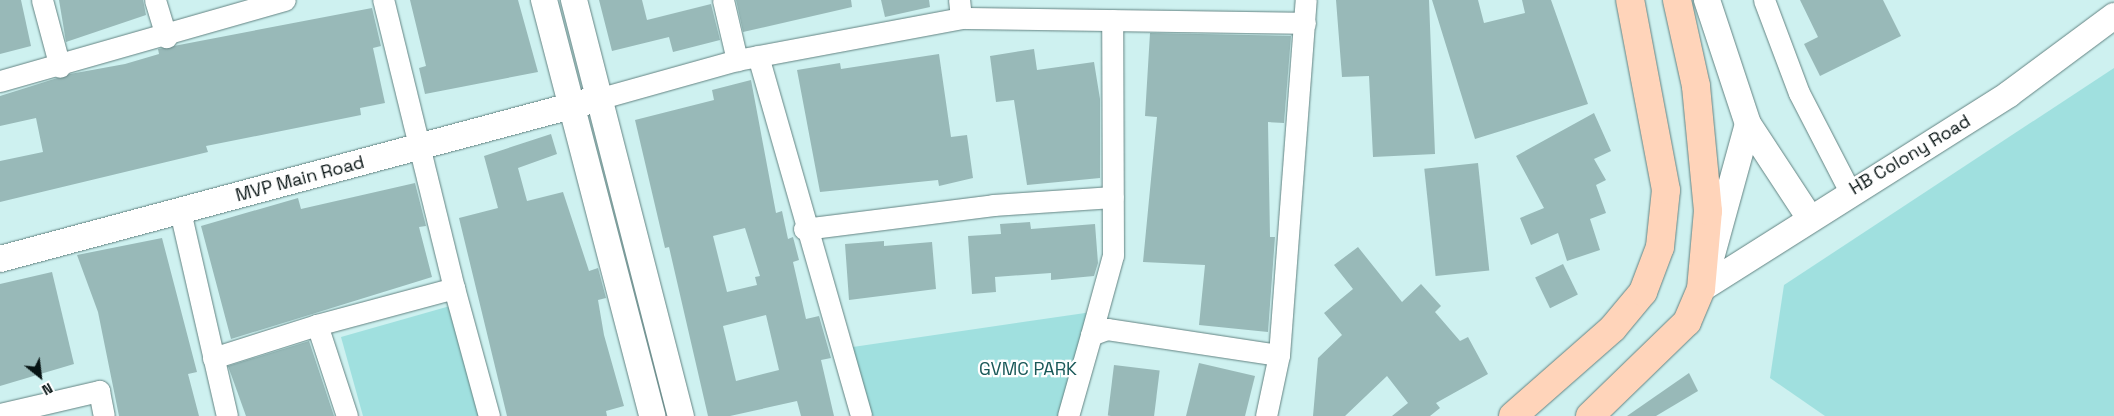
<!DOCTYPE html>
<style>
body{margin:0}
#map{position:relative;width:2114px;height:416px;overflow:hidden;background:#cef1f0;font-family:"Space Grotesk",sans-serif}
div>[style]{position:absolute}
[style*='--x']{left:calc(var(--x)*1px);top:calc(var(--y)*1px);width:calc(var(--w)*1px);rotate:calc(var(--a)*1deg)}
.green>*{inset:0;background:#a0e0df}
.building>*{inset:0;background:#98b9b8;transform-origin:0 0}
.roads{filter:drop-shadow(0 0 1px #638382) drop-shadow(0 0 1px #638382)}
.minor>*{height:21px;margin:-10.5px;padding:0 10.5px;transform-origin:10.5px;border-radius:10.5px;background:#fff}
.tertiary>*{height:26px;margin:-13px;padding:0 13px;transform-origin:13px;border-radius:13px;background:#fff}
.primary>*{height:28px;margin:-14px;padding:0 14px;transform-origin:14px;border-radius:14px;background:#ffd4ba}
span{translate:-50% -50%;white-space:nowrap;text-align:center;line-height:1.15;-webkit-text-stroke:4.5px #fff;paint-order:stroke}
.street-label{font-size:18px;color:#071313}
.park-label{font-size:18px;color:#195858}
.north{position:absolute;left:15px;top:351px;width:50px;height:50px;-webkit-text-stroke:4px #fff;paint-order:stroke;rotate:151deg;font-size:14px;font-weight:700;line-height:20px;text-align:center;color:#071313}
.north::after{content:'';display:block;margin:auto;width:18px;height:22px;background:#071313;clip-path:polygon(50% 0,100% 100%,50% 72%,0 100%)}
</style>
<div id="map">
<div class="green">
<i style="clip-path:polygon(2114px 68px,2114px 416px,1825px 416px,1770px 378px,1784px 285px)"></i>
<i style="clip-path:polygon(450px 306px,481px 416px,363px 416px,341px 337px)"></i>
<i style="clip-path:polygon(1092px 312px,1064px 416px,870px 416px,846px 348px)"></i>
</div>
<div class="building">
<i style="clip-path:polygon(0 0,21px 0,31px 46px,0 54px)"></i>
<i style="clip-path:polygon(59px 0,143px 0,146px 15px,66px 42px)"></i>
<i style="clip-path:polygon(410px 0,518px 0,538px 72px,425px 94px,419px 68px,426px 66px)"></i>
<i style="clip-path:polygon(599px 0,642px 0,647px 20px,711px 4px,720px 40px,673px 52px,669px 37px,612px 51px)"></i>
<i style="clip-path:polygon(736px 0,851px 0,852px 7px,743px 32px)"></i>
<i style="clip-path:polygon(881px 0,929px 0,930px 7px,885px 17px)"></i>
<i style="clip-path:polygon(1336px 0,1429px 0,1435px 154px,1373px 157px,1369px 76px,1342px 77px)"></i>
<i style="clip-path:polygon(1432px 0,1478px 0,1484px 23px,1525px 13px,1522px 0,1551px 0,1588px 104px,1475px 139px)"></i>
<i style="clip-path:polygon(1800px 0,1883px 0,1901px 36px,1820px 76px,1804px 44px,1818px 37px)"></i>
<i style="clip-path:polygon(372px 8px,381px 46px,373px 48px,385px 103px,360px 108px,361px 115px,206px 146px,208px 152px,0 202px,0 161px,43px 152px,36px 118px,0 126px,0 96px,70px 74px,125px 64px,159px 54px,158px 49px)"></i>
<i style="clip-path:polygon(1150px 33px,1291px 36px,1284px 123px,1268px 122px,1270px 237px,1275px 237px,1268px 332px,1199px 325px,1205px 265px,1143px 262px,1157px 117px,1145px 116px)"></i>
<i style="clip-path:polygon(1034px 49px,1037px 70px,1094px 62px,1100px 99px,1100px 178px,1027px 185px,1014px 100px,996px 102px,990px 56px)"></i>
<i style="clip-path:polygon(939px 54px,951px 137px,967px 135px,973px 178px,939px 186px,938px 180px,820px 192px,797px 70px,840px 63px,841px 69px)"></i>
<i style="clip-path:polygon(evenodd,751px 80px,776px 213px,782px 211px,788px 239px,793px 237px,799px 260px,793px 262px,806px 319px,819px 316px,831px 358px,821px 360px,834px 416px,801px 416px,797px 401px,730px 416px,708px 416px,669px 247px,665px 248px,635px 120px,714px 100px,712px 90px,751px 80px,745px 228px,760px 276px,755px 277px,757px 285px,727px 292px,713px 236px,745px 228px,751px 80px,766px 315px,779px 370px,736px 381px,723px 326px,766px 315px)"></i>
<i style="clip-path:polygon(1594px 113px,1611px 151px,1594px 159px,1606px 180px,1596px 185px,1606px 213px,1590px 219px,1600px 250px,1567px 261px,1558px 233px,1531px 245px,1520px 218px,1544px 208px,1516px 156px)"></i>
<i style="clip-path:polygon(551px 134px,557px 154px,518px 168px,527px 201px,563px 192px,589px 271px,598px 268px,606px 298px,598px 300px,604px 335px,624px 406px,606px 411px,607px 416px,507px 416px,459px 218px,498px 208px,484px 156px)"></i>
<i style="left:1478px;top:163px;width:108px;height:54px;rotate:84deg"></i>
<i style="clip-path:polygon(415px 183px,426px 226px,419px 227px,432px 277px,231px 339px,201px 226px,298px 198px,301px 209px)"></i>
<i style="clip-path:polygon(1030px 222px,1031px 229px,1095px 224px,1098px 263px,1094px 276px,1051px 280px,1051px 273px,995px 277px,996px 292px,972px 294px,968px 236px,1001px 234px,1000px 224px)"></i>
<i style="clip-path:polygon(162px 238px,197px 372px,188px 374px,199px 416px,119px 416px,98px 312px,77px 255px)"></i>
<i style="clip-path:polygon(884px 241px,884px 246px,932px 242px,936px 289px,849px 300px,845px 244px)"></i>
<i style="clip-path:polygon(1358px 247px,1402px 302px,1421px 284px,1441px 306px,1435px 312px,1460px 341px,1468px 337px,1488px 374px,1436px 403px,1440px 408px,1430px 416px,1392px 416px,1408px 403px,1387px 376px,1345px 416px,1313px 416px,1318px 358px,1342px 335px,1324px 313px,1353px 289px,1334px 265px)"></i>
<i style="left:1563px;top:264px;width:34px;height:31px;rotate:64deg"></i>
<i style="clip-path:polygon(52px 272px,74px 364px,0 386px,0 284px)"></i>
<i style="clip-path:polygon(309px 341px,334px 416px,246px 416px,228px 366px)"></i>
<i style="clip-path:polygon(1199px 363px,1255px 376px,1245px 416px,1186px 416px)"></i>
<i style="left:1114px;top:365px;width:46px;height:51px;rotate:7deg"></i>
<i style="clip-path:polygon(1689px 373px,1698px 391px,1656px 416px,1627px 416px)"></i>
</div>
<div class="roads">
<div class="minor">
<i style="--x:42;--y:0;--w:69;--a:75"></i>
<i style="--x:155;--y:0;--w:39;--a:73"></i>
<i style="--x:723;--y:0;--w:62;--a:76.9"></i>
<i style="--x:1764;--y:0;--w:99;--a:69.4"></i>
<i style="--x:1799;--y:93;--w:111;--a:62.7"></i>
<i style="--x:961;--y:18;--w:344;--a:0.8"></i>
<i style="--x:758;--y:56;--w:374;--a:74"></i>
<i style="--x:0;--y:81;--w:296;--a:-15.9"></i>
<i style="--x:601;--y:98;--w:141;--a:-15.6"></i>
<i style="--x:737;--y:60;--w:228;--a:-10.6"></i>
<i style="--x:961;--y:18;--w:18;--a:-96"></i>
<i style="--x:180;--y:211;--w:210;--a:77.1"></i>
<i style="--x:804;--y:229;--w:191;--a:-7.2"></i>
<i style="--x:993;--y:205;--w:120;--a:-3.8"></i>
<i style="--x:454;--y:288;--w:133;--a:74.7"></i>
<i style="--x:1091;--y:335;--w:83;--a:-74.6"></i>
<i style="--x:1113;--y:255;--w:235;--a:-90.2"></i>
<i style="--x:213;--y:358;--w:109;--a:-17.6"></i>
<i style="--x:0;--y:414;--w:102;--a:-13.1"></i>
<i style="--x:99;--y:391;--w:25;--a:79"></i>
<i style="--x:347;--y:416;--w:96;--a:-108.2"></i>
<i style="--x:317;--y:325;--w:142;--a:-15.1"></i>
<i style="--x:454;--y:288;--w:297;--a:-103.8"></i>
<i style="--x:1068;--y:416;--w:84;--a:-74.1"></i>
<i style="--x:1091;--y:335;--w:17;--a:-21"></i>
<i style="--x:1107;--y:329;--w:174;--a:8.6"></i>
<i style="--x:1266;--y:416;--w:62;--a:-78"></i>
<i style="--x:1279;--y:355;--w:356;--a:-85.7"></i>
</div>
<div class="tertiary">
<i style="--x:544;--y:0;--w:430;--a:75.4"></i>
<i style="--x:574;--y:0;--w:430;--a:75.6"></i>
<i style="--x:1707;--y:0;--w:131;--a:71.7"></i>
<i style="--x:1748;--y:124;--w:111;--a:56.7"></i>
<i style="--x:0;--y:259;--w:622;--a:-15"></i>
<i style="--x:1708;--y:269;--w:150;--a:-74.6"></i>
<i style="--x:1701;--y:289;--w:365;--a:-32.3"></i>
<i style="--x:2009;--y:94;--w:131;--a:-36.6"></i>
</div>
<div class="primary">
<i style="--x:1513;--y:416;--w:133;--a:-41.3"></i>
<i style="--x:1613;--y:328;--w:47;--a:-50.2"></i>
<i style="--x:1643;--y:292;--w:48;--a:-69.3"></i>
<i style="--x:1660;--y:247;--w:57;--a:-84"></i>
<i style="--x:1666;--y:190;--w:193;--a:-100.7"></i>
<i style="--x:1590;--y:416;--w:135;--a:-44.1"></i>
<i style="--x:1687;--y:322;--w:36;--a:-67"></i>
<i style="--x:1701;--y:289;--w:78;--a:-84.9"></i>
<i style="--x:1708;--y:211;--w:126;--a:-95.5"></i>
<i style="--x:1696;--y:86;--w:88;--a:-102.5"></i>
</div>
</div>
<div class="street-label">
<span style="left:1910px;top:155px;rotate:-31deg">HB Colony Road</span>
<span style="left:300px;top:179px;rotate:-15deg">MVP Main Road</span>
</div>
<div class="park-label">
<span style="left:1028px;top:369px">GVMC PARK</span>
</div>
<div class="north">N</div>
</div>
